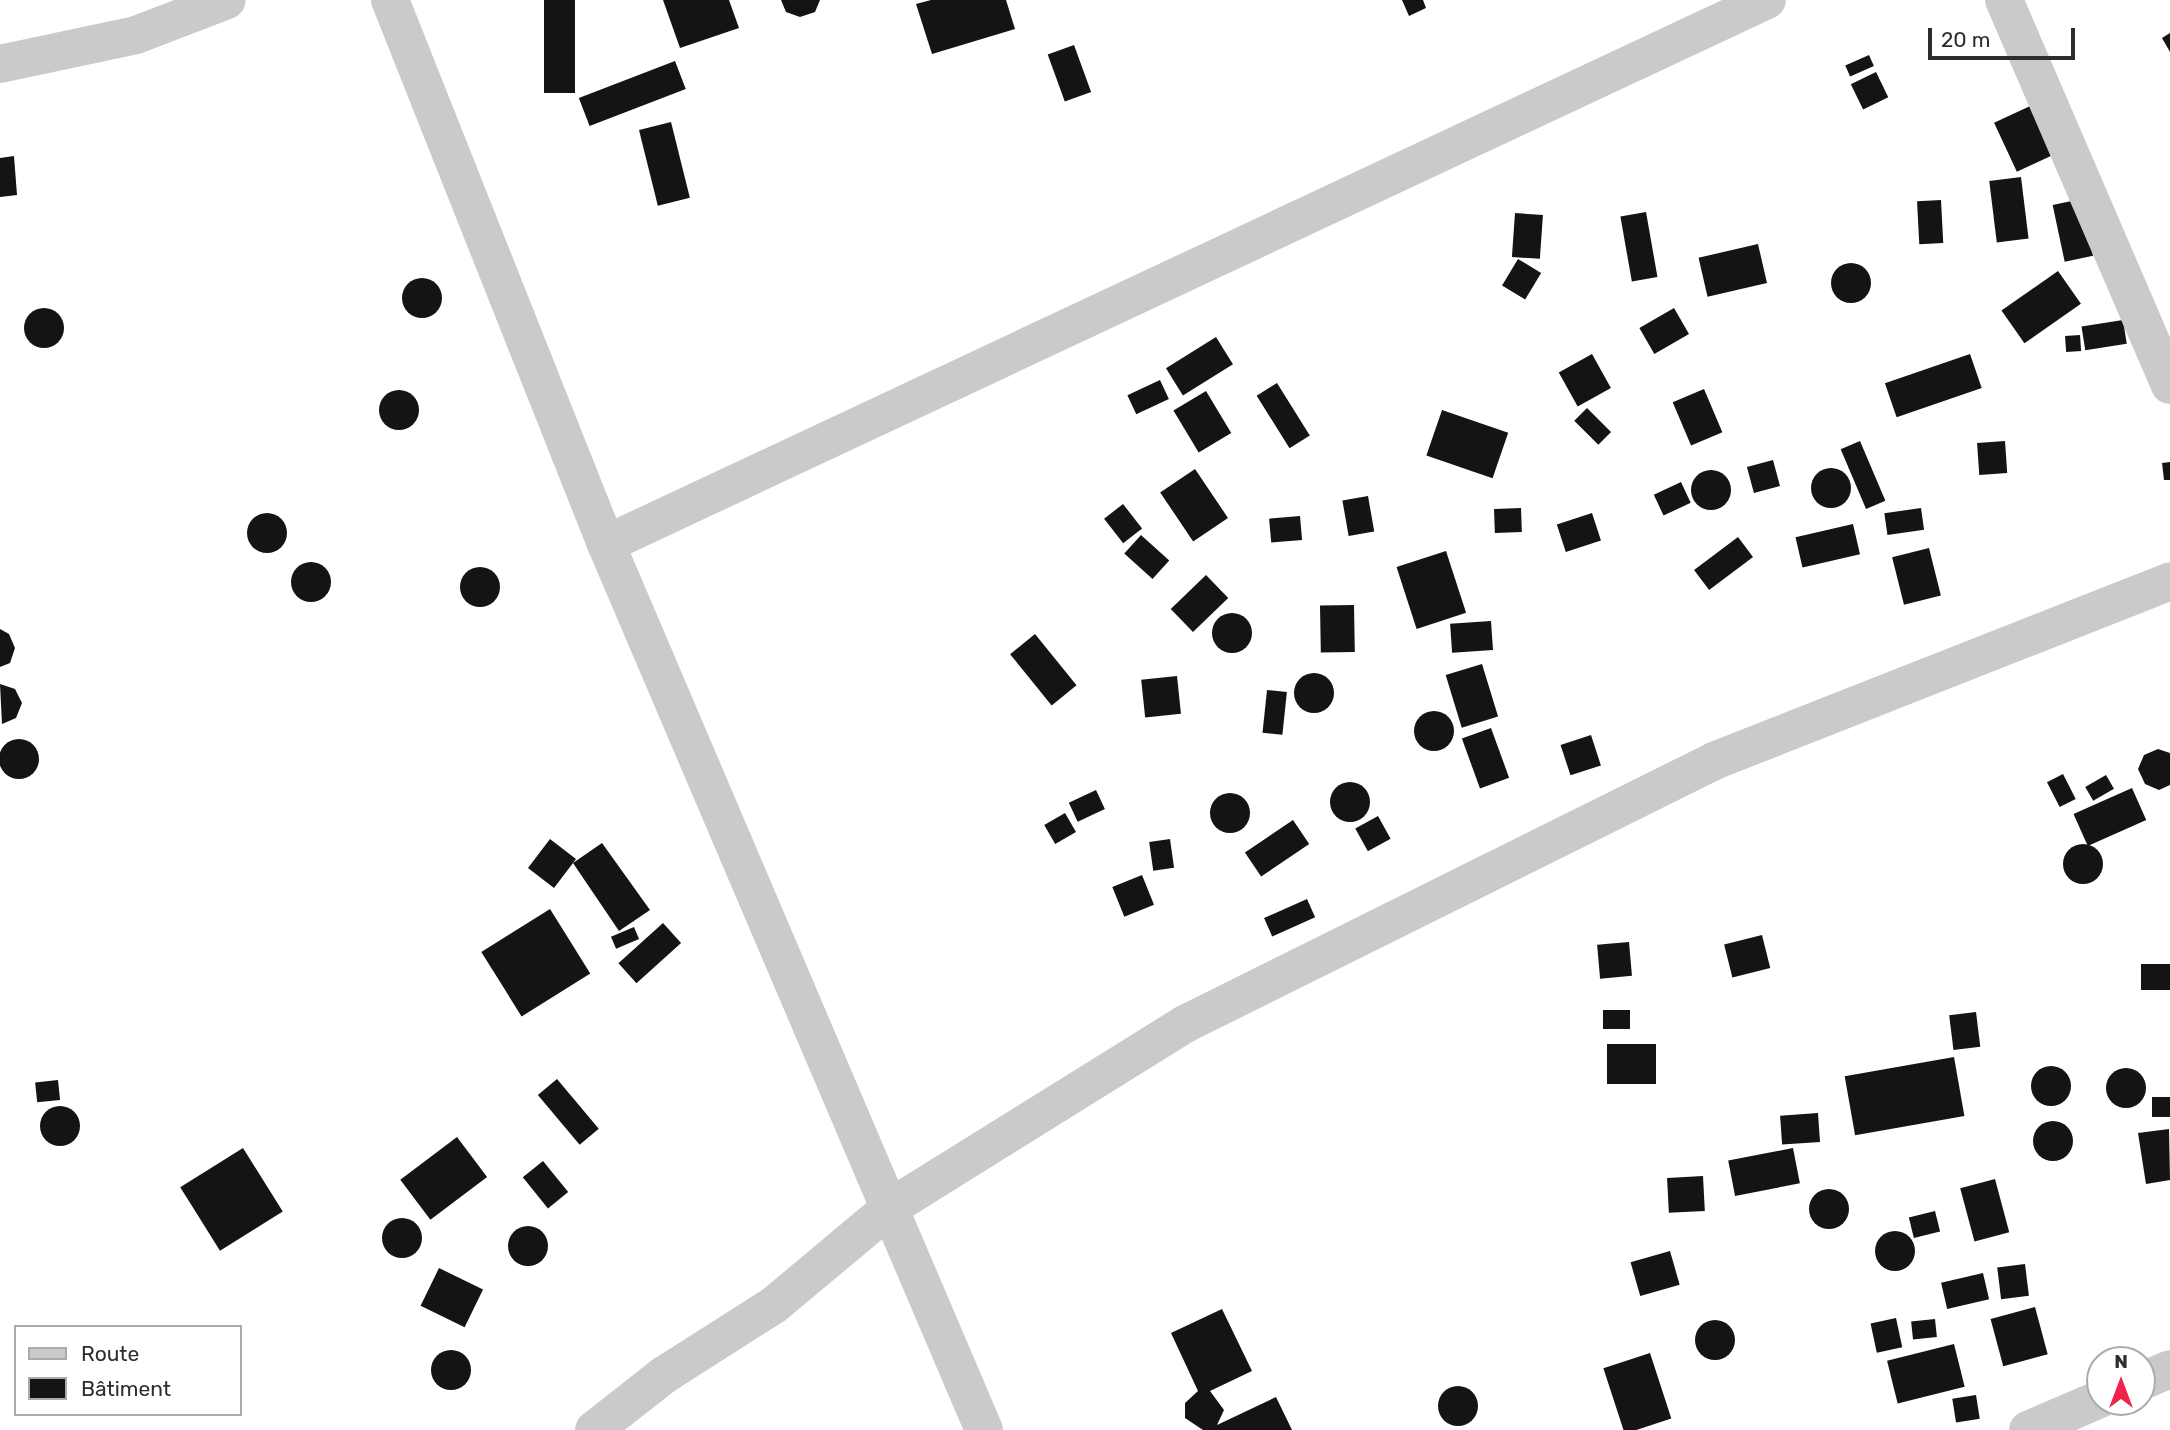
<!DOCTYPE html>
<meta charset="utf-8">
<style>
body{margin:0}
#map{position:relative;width:2170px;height:1430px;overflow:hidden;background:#fff;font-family:Rubik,sans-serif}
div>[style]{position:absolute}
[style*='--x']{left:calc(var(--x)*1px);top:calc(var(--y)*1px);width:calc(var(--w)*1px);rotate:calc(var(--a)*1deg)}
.building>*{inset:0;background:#141414;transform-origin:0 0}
.round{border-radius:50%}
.minor>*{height:38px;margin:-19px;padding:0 19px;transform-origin:19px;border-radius:19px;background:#cacaca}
span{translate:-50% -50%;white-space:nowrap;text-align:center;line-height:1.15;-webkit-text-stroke:7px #fff;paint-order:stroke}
.legend{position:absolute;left:14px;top:1325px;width:228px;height:91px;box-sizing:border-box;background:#fff;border:2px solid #ababab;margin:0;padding:9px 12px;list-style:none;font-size:21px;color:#2d2d2d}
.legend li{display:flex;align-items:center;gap:14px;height:35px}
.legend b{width:35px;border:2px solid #ababab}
.north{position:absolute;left:2086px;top:1346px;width:70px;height:70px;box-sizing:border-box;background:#fff;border:2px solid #ababab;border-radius:50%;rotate:0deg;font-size:19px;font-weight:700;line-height:28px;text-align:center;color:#2d2d2d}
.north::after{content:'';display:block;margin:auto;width:24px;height:32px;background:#f0234b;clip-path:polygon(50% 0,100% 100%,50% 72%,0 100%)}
.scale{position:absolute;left:1928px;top:28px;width:147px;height:32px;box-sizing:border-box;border:4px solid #2d2d2d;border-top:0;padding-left:9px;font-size:21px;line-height:24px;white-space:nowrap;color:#2d2d2d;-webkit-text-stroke:5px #fff;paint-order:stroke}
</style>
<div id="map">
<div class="building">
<i style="left:544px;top:0;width:31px;height:93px"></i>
<i style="clip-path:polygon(663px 0,729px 0,739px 28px,680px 48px)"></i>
<i style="clip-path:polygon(781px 0,820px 0,815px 12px,800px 17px,786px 12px)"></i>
<i style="clip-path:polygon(931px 0,1006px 0,1015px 29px,932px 54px,916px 4px)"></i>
<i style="clip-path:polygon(1402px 0,1423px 0,1426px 8px,1409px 16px)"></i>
<i style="clip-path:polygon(2170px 33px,2170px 52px,2162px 38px)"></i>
<i style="left:1074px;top:45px;width:50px;height:28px;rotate:70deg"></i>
<i style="left:1869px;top:55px;width:12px;height:26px;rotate:66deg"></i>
<i style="left:675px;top:61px;width:30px;height:103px;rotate:69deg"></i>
<i style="left:1876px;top:72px;width:28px;height:28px;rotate:64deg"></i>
<i style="left:2043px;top:100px;width:54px;height:54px;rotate:65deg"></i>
<i style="left:671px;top:122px;width:78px;height:33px;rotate:76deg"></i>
<i style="clip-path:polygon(14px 156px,17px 195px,0 197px,0 158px)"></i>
<i style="left:2021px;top:177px;width:62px;height:32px;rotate:83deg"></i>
<i style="left:2081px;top:199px;width:58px;height:29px;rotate:78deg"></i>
<i style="left:1941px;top:200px;width:43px;height:24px;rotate:87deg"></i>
<i style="left:1646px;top:212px;width:66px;height:26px;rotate:80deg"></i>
<i style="left:1515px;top:213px;width:28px;height:44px;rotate:4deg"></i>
<i style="left:1758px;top:244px;width:40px;height:61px;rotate:77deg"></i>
<i style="left:1518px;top:259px;width:27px;height:31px;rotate:31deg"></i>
<i class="round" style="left:1831px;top:263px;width:40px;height:40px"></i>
<i style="left:2058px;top:271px;width:40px;height:69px;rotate:55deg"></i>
<i class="round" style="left:402px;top:278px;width:40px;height:40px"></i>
<i style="left:1674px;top:308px;width:30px;height:40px;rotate:60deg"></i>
<i class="round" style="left:24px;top:308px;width:40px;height:40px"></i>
<i style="left:2123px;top:320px;width:24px;height:42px;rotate:81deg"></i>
<i style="left:2080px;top:335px;width:16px;height:15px;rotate:86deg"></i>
<i style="left:1216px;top:337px;width:32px;height:59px;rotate:58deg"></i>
<i style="left:1592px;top:354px;width:39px;height:38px;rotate:61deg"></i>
<i style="left:1970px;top:354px;width:36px;height:90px;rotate:71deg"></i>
<i style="left:1160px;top:380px;width:21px;height:36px;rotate:65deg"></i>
<i style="left:1277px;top:383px;width:62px;height:24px;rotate:58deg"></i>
<i style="left:1704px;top:389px;width:47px;height:34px;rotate:67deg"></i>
<i class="round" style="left:379px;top:390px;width:40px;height:40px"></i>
<i style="left:1206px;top:391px;width:49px;height:38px;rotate:59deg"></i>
<i style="left:1587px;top:408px;width:34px;height:18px;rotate:45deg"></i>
<i style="left:1442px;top:410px;width:70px;height:48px;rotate:19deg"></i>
<i style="left:1860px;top:441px;width:65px;height:21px;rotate:67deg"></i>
<i style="left:2005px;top:441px;width:32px;height:28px;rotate:86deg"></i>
<i style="left:1773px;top:460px;width:27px;height:27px;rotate:75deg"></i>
<i style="clip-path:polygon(2170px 462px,2170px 480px,2164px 480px,2162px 463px)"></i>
<i class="round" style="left:1811px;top:468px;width:40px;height:40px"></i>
<i style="left:1195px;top:469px;width:59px;height:42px;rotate:56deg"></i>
<i class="round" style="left:1691px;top:470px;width:40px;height:40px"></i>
<i style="left:1681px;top:482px;width:23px;height:30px;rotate:65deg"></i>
<i style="left:1368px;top:496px;width:36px;height:26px;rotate:80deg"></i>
<i style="left:1123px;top:504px;width:31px;height:24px;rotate:52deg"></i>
<i style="left:1521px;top:508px;width:24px;height:27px;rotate:88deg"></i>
<i style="left:1921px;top:508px;width:22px;height:37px;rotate:82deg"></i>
<i class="round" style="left:247px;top:513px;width:40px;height:40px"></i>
<i style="left:1592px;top:513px;width:29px;height:37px;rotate:72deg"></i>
<i style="left:1300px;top:516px;width:24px;height:31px;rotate:85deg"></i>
<i style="left:1853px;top:524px;width:31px;height:59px;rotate:77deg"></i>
<i style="left:1141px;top:535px;width:38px;height:25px;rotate:42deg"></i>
<i style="left:1738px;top:537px;width:25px;height:55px;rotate:53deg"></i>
<i style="left:1929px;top:548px;width:49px;height:38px;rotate:76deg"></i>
<i style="left:1446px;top:551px;width:65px;height:52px;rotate:72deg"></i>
<i class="round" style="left:291px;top:562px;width:40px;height:40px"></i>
<i class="round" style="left:460px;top:567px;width:40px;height:40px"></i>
<i style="left:1206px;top:575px;width:32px;height:49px;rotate:46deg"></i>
<i style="left:1354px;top:605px;width:47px;height:34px;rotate:89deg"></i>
<i class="round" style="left:1212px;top:613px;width:40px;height:40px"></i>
<i style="left:1491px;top:621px;width:29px;height:41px;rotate:86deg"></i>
<i style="clip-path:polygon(0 629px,9px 634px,15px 648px,10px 663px,0 667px)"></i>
<i style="left:1035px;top:634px;width:66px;height:32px;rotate:51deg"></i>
<i style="left:1482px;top:664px;width:55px;height:38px;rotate:73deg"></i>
<i class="round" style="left:1294px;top:673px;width:40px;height:40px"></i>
<i style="left:1177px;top:676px;width:38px;height:36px;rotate:84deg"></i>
<i style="clip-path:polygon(0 684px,15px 689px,22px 703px,16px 718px,2px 724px)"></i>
<i style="left:1267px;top:690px;width:20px;height:43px;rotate:6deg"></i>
<i class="round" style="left:1414px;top:711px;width:40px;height:40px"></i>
<i style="left:1491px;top:728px;width:53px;height:31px;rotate:70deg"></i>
<i style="left:1591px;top:735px;width:32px;height:32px;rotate:72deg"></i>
<i class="round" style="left:-1px;top:739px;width:40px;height:40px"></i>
<i style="clip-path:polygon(2158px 749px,2170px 753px,2170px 785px,2159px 790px,2145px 784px,2138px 769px,2144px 755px)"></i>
<i style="left:2063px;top:774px;width:28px;height:18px;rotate:63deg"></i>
<i style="left:2106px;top:775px;width:16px;height:24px;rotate:60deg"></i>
<i class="round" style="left:1330px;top:782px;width:40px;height:40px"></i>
<i style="left:2132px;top:788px;width:35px;height:64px;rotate:66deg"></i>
<i style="left:1096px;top:790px;width:21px;height:30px;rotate:65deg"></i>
<i class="round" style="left:1210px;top:793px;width:40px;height:40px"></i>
<i style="left:1065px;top:813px;width:22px;height:24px;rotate:60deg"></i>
<i style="left:1378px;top:816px;width:26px;height:26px;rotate:61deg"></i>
<i style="left:1293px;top:820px;width:29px;height:58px;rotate:56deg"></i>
<i style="clip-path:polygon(550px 839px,576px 859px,573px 863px,602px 843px,650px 910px,619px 931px,573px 863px,554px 888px,528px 868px)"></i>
<i style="left:1170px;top:839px;width:29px;height:21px;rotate:82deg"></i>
<i class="round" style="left:2063px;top:844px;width:40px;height:40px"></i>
<i style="left:1142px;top:875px;width:32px;height:32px;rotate:68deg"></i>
<i style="left:1307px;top:899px;width:20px;height:47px;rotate:66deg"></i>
<i style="left:550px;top:909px;width:76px;height:81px;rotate:58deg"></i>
<i style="left:663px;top:923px;width:27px;height:60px;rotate:48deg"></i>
<i style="left:634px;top:927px;width:13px;height:25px;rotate:67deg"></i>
<i style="left:1762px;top:935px;width:34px;height:39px;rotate:76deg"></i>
<i style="left:1629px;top:942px;width:34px;height:32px;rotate:85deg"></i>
<i style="left:2141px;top:964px;width:29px;height:26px"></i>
<i style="left:1603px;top:1010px;width:27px;height:19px"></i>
<i style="left:1976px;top:1012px;width:35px;height:27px;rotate:83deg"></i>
<i style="left:1607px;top:1044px;width:49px;height:40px"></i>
<i style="left:1954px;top:1057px;width:60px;height:111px;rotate:80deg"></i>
<i class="round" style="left:2031px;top:1066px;width:40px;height:40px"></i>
<i class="round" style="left:2106px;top:1068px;width:40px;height:40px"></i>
<i style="left:557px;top:1079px;width:65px;height:25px;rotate:50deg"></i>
<i style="left:58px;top:1080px;width:20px;height:23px;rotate:84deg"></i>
<i style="left:2170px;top:1097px;width:20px;height:18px;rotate:90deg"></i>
<i class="round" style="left:40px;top:1106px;width:40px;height:40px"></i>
<i style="left:1818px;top:1113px;width:29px;height:38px;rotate:86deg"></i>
<i class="round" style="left:2033px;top:1121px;width:40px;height:40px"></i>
<i style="clip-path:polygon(2169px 1129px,2170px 1180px,2146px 1184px,2138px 1133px)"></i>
<i style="left:457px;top:1137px;width:50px;height:71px;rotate:53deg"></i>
<i style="left:243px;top:1148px;width:75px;height:74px;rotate:58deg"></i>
<i style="left:1793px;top:1148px;width:36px;height:66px;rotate:79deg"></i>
<i style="left:543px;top:1161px;width:40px;height:26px;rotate:51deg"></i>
<i style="left:1703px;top:1176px;width:35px;height:36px;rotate:87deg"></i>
<i style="left:1995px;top:1179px;width:55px;height:36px;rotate:75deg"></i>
<i class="round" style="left:1809px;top:1189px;width:40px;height:40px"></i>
<i style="left:1935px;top:1211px;width:21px;height:27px;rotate:76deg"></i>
<i class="round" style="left:382px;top:1218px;width:40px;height:40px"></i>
<i class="round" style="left:508px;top:1226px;width:40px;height:40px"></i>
<i class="round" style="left:1875px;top:1231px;width:40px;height:40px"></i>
<i style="left:1670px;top:1251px;width:35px;height:41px;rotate:74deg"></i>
<i style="left:2025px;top:1264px;width:32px;height:28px;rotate:83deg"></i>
<i style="left:439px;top:1268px;width:49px;height:42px;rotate:26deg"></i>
<i style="left:1983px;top:1273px;width:27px;height:43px;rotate:77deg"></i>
<i style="left:2035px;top:1307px;width:49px;height:46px;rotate:75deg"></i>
<i style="clip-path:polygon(1222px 1309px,1252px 1371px,1210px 1391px,1224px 1410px,1217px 1425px,1276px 1397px,1292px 1430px,1203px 1430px,1185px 1418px,1185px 1403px,1198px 1391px,1171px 1333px)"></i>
<i style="left:1896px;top:1318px;width:30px;height:26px;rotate:78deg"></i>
<i style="left:1935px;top:1319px;width:18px;height:24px;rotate:84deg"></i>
<i class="round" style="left:1695px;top:1320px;width:40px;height:40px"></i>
<i style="left:1954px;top:1344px;width:44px;height:69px;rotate:76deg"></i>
<i class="round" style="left:431px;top:1350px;width:40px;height:40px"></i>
<i style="left:1650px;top:1353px;width:69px;height:49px;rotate:72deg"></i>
<i class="round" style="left:1438px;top:1386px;width:40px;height:40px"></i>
<i style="left:1976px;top:1395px;width:24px;height:24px;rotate:81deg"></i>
</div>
<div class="minor">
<i style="--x:390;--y:0;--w:585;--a:68.34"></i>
<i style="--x:2004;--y:0;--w:419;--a:66.7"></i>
<i style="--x:0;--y:64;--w:139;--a:-12"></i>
<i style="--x:136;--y:35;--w:97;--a:-21"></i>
<i style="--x:2142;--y:1381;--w:30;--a:-23"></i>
<i style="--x:594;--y:1430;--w:89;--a:-38.2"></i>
<i style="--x:664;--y:1375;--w:130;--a:-32.5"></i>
<i style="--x:774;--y:1305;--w:153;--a:-39.9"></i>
<i style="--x:891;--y:1207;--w:346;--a:-31.9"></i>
<i style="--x:1185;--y:1024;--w:591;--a:-26.43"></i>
<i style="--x:1714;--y:761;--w:490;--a:-21.5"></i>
<i style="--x:984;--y:1430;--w:963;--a:-113.1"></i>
<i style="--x:606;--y:544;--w:1282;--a:-25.11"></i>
<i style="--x:2028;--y:1430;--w:78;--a:-23.3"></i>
</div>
<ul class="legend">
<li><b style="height:9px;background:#cacaca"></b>Route</li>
<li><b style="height:19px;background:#141414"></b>Bâtiment</li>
</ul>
<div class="north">N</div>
<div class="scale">20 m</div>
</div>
